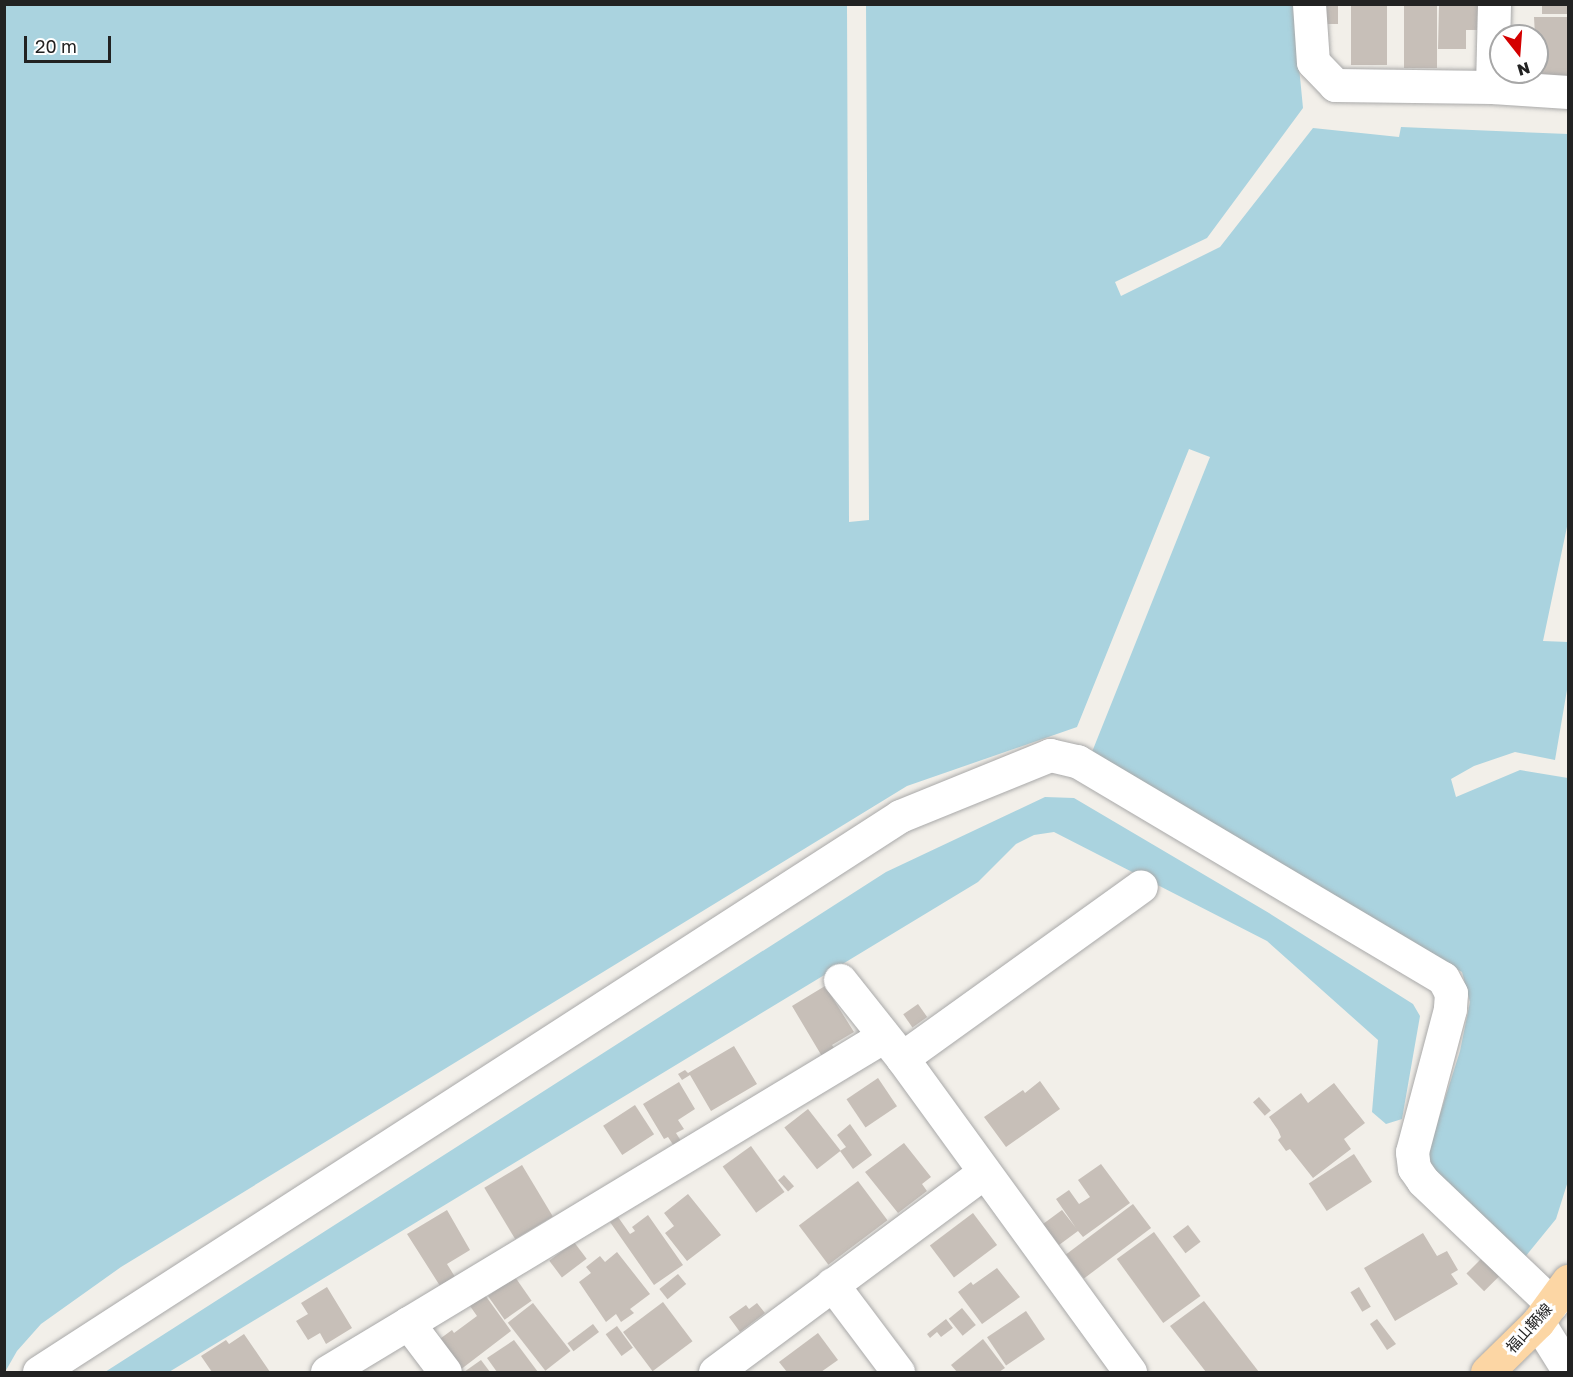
<!DOCTYPE html>
<meta charset="utf-8">
<style>
body{margin:0}
#map{position:relative;width:1573px;height:1377px;overflow:hidden;background:#f2efe9;font-family:"Golos Text","Noto Sans JP",sans-serif}
div>[style]{position:absolute}
[style*='--x']{left:calc(var(--x)*1px);top:calc(var(--y)*1px);width:calc(var(--w)*1px);rotate:calc(var(--a)*1deg)}
.water>*{inset:0;background:#aad3df}
.building>*{inset:0;background:#c7bfb8;transform-origin:0 0}
.roads{filter:drop-shadow(0 0 2px #a9a9a9) drop-shadow(0 0 2px #a9a9a9)}
.minor>*{height:33px;margin:-16.5px;padding:0 16.5px;transform-origin:16.5px;border-radius:16.5px;background:#fff}
.major>*{height:33px;margin:-16.5px;padding:0 16.5px;transform-origin:16.5px;border-radius:16.5px;background:#fcd6a4}
span{translate:-50% -50%;white-space:nowrap;text-align:center;line-height:1.15;-webkit-text-stroke:6px #fff;paint-order:stroke}
.street-label{font-size:15px;color:#222}
.frame{position:absolute;inset:0;border:6px solid #222;pointer-events:none}
.north{position:absolute;left:1489px;top:24px;width:60px;height:60px;box-sizing:border-box;background:#fff;border:2px solid #a7a7a7;border-radius:50%;rotate:163deg;font-size:16px;font-weight:700;line-height:24px;text-align:center;color:#222}
.north::after{content:'';display:block;margin:auto;width:21px;height:27px;background:#d40000;clip-path:polygon(50% 0,100% 100%,50% 72%,0 100%)}
.scale{position:absolute;left:24px;top:36px;width:87px;height:27px;box-sizing:border-box;border:3px solid #222;border-top:0;padding-left:8px;font-size:18px;line-height:21px;white-space:nowrap;color:#222;-webkit-text-stroke:4px #fff;paint-order:stroke}
</style>
<div id="map">
<div class="water">
<i style="clip-path:polygon(5px 5px,847px 5px,849px 522px,869px 520px,866px 5px,1293px 5px,1303px 108px,1207px 238px,1115px 282px,1121px 296px,1220px 247px,1313px 128px,1399px 137px,1401px 127px,1568px 134px,1568px 522px,1543px 641px,1568px 642px,1568px 684px,1555px 760px,1515px 752px,1474px 766px,1451px 779px,1456px 797px,1520px 770px,1568px 778px,1568px 1181px,1556px 1219px,1525px 1257px,1425px 1162px,1460px 1051px,1470px 1002px,1462px 972px,1092px 752px,1210px 457px,1189px 449px,1077px 727px,907px 786px,121px 1267px,41px 1324px,17px 1351px,5px 1372px)"></i>
<i style="clip-path:polygon(1045px 797px,1074px 798px,1269px 913px,1413px 1004px,1420px 1016px,1402px 1119px,1386px 1124px,1372px 1112px,1378px 1040px,1267px 941px,1054px 832px,1034px 835px,1016px 844px,978px 882px,169px 1372px,105px 1372px,886px 872px)"></i>
</div>
<div class="building">
<i style="left:1324px;top:4px;width:14px;height:20px"></i>
<i style="left:1351px;top:4px;width:36px;height:61px"></i>
<i style="left:1404px;top:4px;width:33px;height:64px"></i>
<i style="left:1542px;top:4px;width:26px;height:10px"></i>
<i style="clip-path:polygon(1439px 6px,1478px 6px,1477px 30px,1466px 30px,1466px 49px,1438px 49px)"></i>
<i style="clip-path:polygon(1534px 17px,1568px 17px,1568px 79px,1535px 77px,1537px 36px,1535px 36px)"></i>
<i style="clip-path:polygon(825px 986px,854px 1032px,832px 1045px,836px 1051px,823px 1058px,792px 1006px)"></i>
<i style="left:918px;top:1004px;width:16px;height:18px;rotate:55deg"></i>
<i style="clip-path:polygon(734px 1046px,757px 1084px,711px 1111px,690px 1075px,682px 1080px,678px 1074px,685px 1070px,688px 1073px)"></i>
<i style="left:878px;top:1078px;width:34px;height:38px;rotate:56deg"></i>
<i style="clip-path:polygon(1040px 1081px,1060px 1109px,1006px 1147px,984px 1117px,1023px 1090px,1025px 1093px)"></i>
<i style="clip-path:polygon(679px 1082px,695px 1109px,678px 1120px,684px 1129px,676px 1133px,681px 1141px,674px 1146px,668px 1137px,664px 1139px,643px 1104px)"></i>
<i style="clip-path:polygon(1334px 1083px,1365px 1123px,1344px 1139px,1351px 1149px,1313px 1178px,1290px 1149px,1286px 1151px,1278px 1140px,1281px 1137px,1278px 1130px,1269px 1117px,1301px 1093px,1308px 1103px)"></i>
<i style="left:1259px;top:1097px;width:18px;height:8px;rotate:49deg"></i>
<i style="left:635px;top:1105px;width:35px;height:38px;rotate:57deg"></i>
<i style="left:808px;top:1109px;width:53px;height:30px;rotate:52deg"></i>
<i style="clip-path:polygon(850px 1124px,872px 1155px,853px 1169px,840px 1151px,846px 1147px,837px 1135px)"></i>
<i style="clip-path:polygon(904px 1143px,931px 1177px,922px 1184px,927px 1191px,898px 1213px,865px 1172px)"></i>
<i style="left:751px;top:1146px;width:57px;height:35px;rotate:54deg"></i>
<i style="left:1354px;top:1154px;width:33px;height:54px;rotate:57deg"></i>
<i style="clip-path:polygon(1101px 1164px,1130px 1203px,1083px 1237px,1078px 1231px,1059px 1245px,1043px 1224px,1062px 1210px,1076px 1228px,1056px 1199px,1069px 1190px,1079px 1204px,1090px 1197px,1078px 1180px)"></i>
<i style="left:522px;top:1165px;width:60px;height:44px;rotate:59deg"></i>
<i style="left:784px;top:1175px;width:15px;height:8px;rotate:48deg"></i>
<i style="left:858px;top:1181px;width:49px;height:74px;rotate:53deg"></i>
<i style="clip-path:polygon(688px 1194px,721px 1235px,687px 1261px,665px 1233px,674px 1226px,664px 1213px)"></i>
<i style="left:1133px;top:1204px;width:30px;height:84px;rotate:53deg"></i>
<i style="clip-path:polygon(447px 1210px,470px 1250px,447px 1264px,457px 1280px,442px 1289px,407px 1234px)"></i>
<i style="left:973px;top:1213px;width:40px;height:54px;rotate:53deg"></i>
<i style="clip-path:polygon(648px 1215px,683px 1265px,654px 1285px,610px 1222px,618px 1217px,630px 1234px,635px 1231px,632px 1227px)"></i>
<i style="left:1188px;top:1225px;width:21px;height:19px;rotate:53deg"></i>
<i style="left:1154px;top:1232px;width:79px;height:46px;rotate:54deg"></i>
<i style="clip-path:polygon(1423px 1233px,1437px 1256px,1447px 1251px,1458px 1270px,1451px 1274px,1458px 1284px,1395px 1321px,1364px 1268px)"></i>
<i style="left:574px;top:1242px;width:21px;height:31px;rotate:53deg"></i>
<i style="clip-path:polygon(617px 1252px,650px 1294px,630px 1309px,634px 1313px,621px 1322px,616px 1314px,606px 1322px,579px 1282px,591px 1273px,586px 1267px,600px 1256px,605px 1262px)"></i>
<i style="left:1482px;top:1258px;width:25px;height:22px;rotate:45deg"></i>
<i style="clip-path:polygon(997px 1268px,1020px 1297px,982px 1324px,958px 1292px,971px 1282px,973px 1285px)"></i>
<i style="left:678px;top:1274px;width:13px;height:24px;rotate:51deg"></i>
<i style="left:515px;top:1277px;width:29px;height:33px;rotate:55deg"></i>
<i style="clip-path:polygon(327px 1287px,352px 1328px,326px 1344px,320px 1333px,308px 1340px,296px 1321px,308px 1314px,301px 1303px)"></i>
<i style="left:1359px;top:1287px;width:23px;height:10px;rotate:59deg"></i>
<i style="clip-path:polygon(485px 1295px,511px 1331px,460px 1370px,437px 1341px,452px 1330px,454px 1333px,477px 1316px,470px 1306px)"></i>
<i style="clip-path:polygon(1204px 1301px,1259px 1372px,1206px 1372px,1170px 1326px)"></i>
<i style="left:663px;top:1302px;width:49px;height:50px;rotate:53deg"></i>
<i style="left:533px;top:1303px;width:61px;height:32px;rotate:52deg"></i>
<i style="clip-path:polygon(757px 1303px,765px 1313px,740px 1332px,729px 1317px,746px 1305px,749px 1309px)"></i>
<i style="left:962px;top:1308px;width:22px;height:17px;rotate:51deg"></i>
<i style="left:1026px;top:1311px;width:34px;height:47px;rotate:56deg"></i>
<i style="clip-path:polygon(946px 1319px,953px 1328px,941px 1337px,937px 1332px,930px 1338px,927px 1334px)"></i>
<i style="clip-path:polygon(1377px 1319px,1396px 1344px,1387px 1350px,1370px 1324px)"></i>
<i style="left:593px;top:1324px;width:10px;height:32px;rotate:53deg"></i>
<i style="left:617px;top:1326px;width:27px;height:14px;rotate:54deg"></i>
<i style="clip-path:polygon(818px 1333px,838px 1360px,821px 1372px,787px 1372px,779px 1362px)"></i>
<i style="clip-path:polygon(244px 1334px,270px 1372px,212px 1372px,201px 1356px,226px 1340px,229px 1344px)"></i>
<i style="clip-path:polygon(983px 1339px,1005px 1368px,999px 1372px,957px 1372px,951px 1365px)"></i>
<i style="clip-path:polygon(514px 1340px,538px 1372px,497px 1372px,487px 1358px)"></i>
<i style="clip-path:polygon(481px 1360px,490px 1372px,464px 1372px)"></i>
</div>
<div class="roads">
<div class="minor">
<i style="--x:1309;--y:4;--w:58;--a:86.1"></i>
<i style="--x:1313;--y:62;--w:32;--a:46"></i>
<i style="--x:1335;--y:85;--w:157;--a:0.7"></i>
<i style="--x:1492;--y:87;--w:76;--a:3.8"></i>
<i style="--x:1492;--y:87;--w:83;--a:-88.6"></i>
<i style="--x:840;--y:980;--w:100;--a:51.5"></i>
<i style="--x:902;--y:1058;--w:388;--a:54"></i>
<i style="--x:902;--y:1058;--w:294;--a:-35.7"></i>
<i style="--x:832;--y:1284;--w:110;--a:53.1"></i>
<i style="--x:1538;--y:1322;--w:57;--a:58"></i>
<i style="--x:408;--y:1323;--w:61;--a:52.9"></i>
<i style="--x:39;--y:1372;--w:1025;--a:-32.85"></i>
<i style="--x:900;--y:816;--w:162;--a:-22.1"></i>
<i style="--x:1050;--y:755;--w:28;--a:13"></i>
<i style="--x:1077;--y:761;--w:425;--a:30.7"></i>
<i style="--x:1443;--y:978;--w:17;--a:62"></i>
<i style="--x:1451;--y:993;--w:16;--a:94"></i>
<i style="--x:1450;--y:1009;--w:148;--a:104.9"></i>
<i style="--x:1412;--y:1152;--w:16;--a:83"></i>
<i style="--x:1414;--y:1168;--w:16;--a:55"></i>
<i style="--x:1423;--y:1181;--w:178;--a:43.6"></i>
<i style="--x:327;--y:1372;--w:650;--a:-31.1"></i>
<i style="--x:715;--y:1372;--w:335;--a:-36.6"></i>
</div>
<div class="major">
<i style="--x:1487;--y:1372;--w:71;--a:-44.4"></i>
<i style="--x:1538;--y:1322;--w:51;--a:-53.8"></i>
</div>
</div>
<div class="street-label">
<span style="left:1529px;top:1328px;rotate:-48deg">福山鞆線</span>
</div>
<div class="frame"></div>
<div class="north">N</div>
<div class="scale">20 m</div>
</div>
